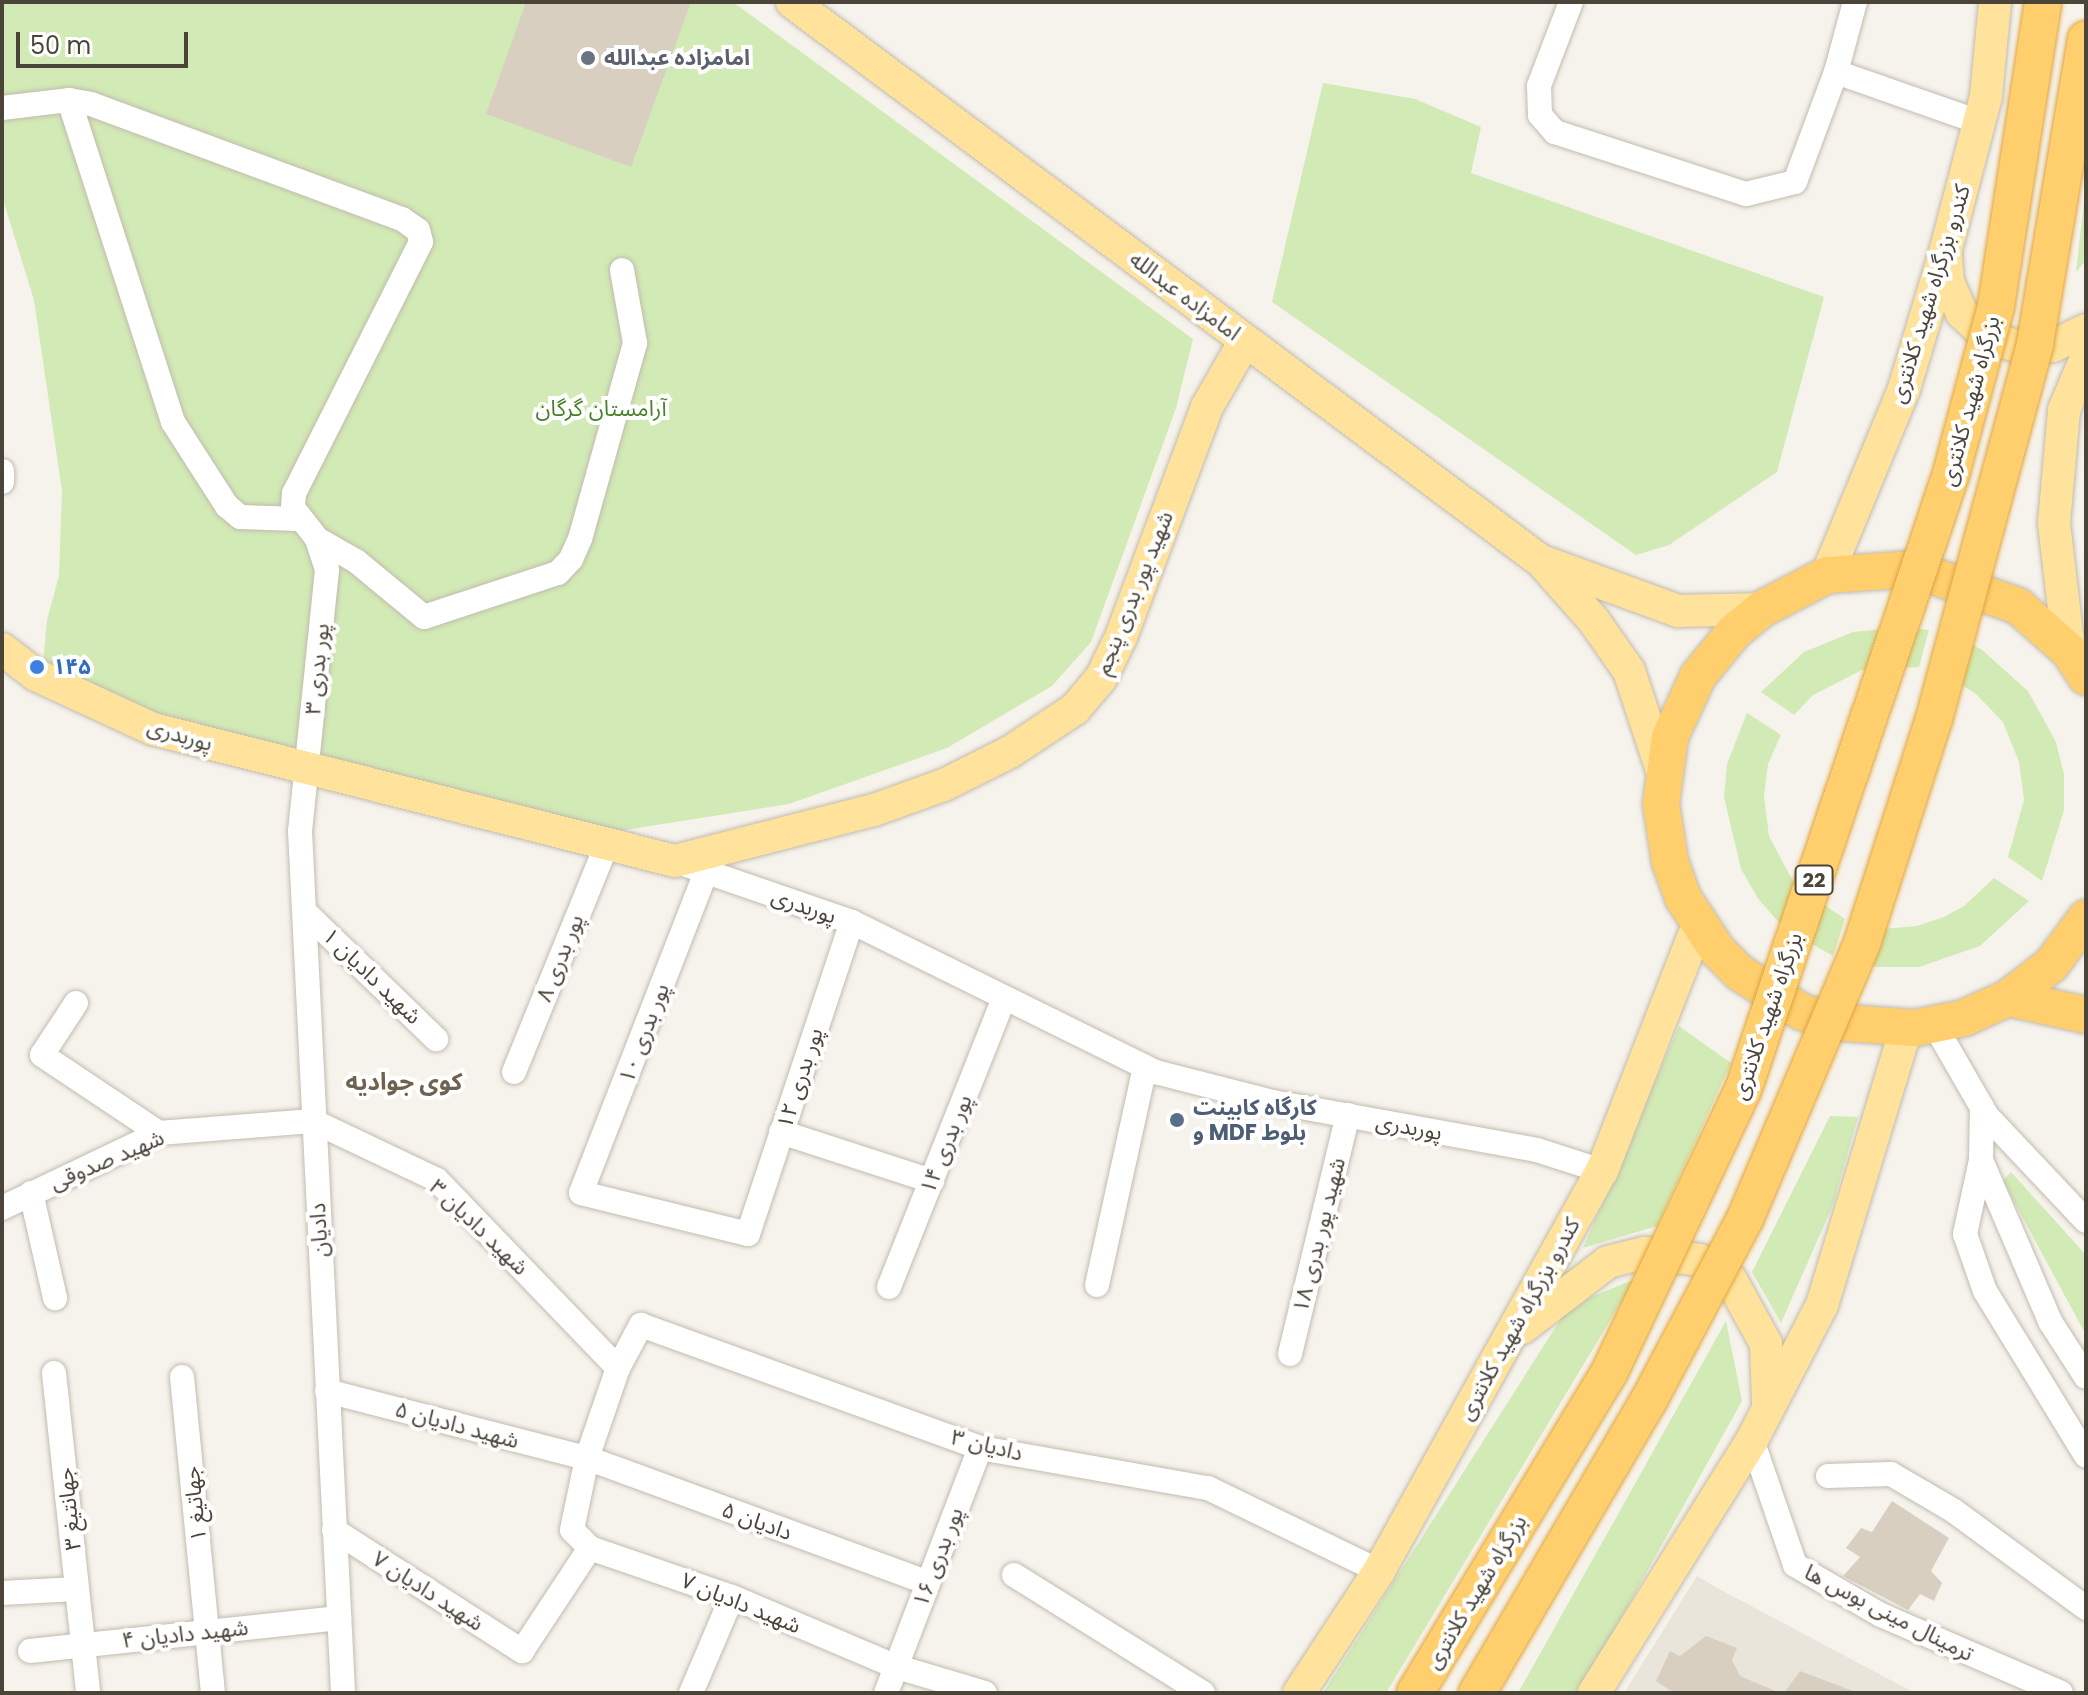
<!DOCTYPE html>
<meta charset="utf-8">
<style>
body{margin:0}
#map{position:relative;width:2088px;height:1695px;overflow:hidden;background:#f6f3ec;font-family:Poppins,"Noto Sans Arabic",sans-serif}
div>[style]{position:absolute}
[style*='--x']{left:calc(var(--x)*1px);top:calc(var(--y)*1px);width:calc(var(--w)*1px);rotate:calc(var(--a)*1deg)}
.residential>*{inset:0;background:#eae5da}
.green>*{inset:0;background:#d2eab5}
.building>*{inset:0;background:#d8cfc1}
.roads{filter:drop-shadow(0 0 2px #c2bbae) drop-shadow(0 0 2px #c2bbae)}
.minor>*{height:24px;margin:-12px;padding:0 12px;transform-origin:12px;border-radius:12px;background:#fff}
.major>*{height:32px;margin:-16px;padding:0 16px;transform-origin:16px;border-radius:16px;background:#ffe39c}
.highway>*{height:36px;margin:-18px;padding:0 18px;transform-origin:18px;border-radius:18px;background:#ffcf6e}
.bridges{filter:drop-shadow(0 0 2px #e0a43c) drop-shadow(0 0 2px #e0a43c)}
.highway-bridge>*{height:36px;margin:-18px;padding:0 18px;transform-origin:18px;border-radius:18px;background:#ffcf6e}
.dots>*{width:22px;height:22px;translate:-50% -50%;box-sizing:border-box;border:4px solid #fff;border-radius:50%}
span{translate:-50% -50%;white-space:nowrap;text-align:center;line-height:1.15;-webkit-text-stroke:8px #fff;paint-order:stroke}
.shield-label span{padding:2px 6px;background:#fff;border:2px solid;border-radius:6px;-webkit-text-stroke-width:0}
.shield-label{font-size:20px;color:#4b4439;font-weight:700}
.worship-label{font-size:22px;color:#5b616d;font-weight:700}
.left{translate:0 -50%;text-align:left}
.street-label{font-size:22px;color:#4b4439}
.park-label{font-size:22px;color:#4a7f2a}
.shop-label{font-size:22px;color:#366cbe;font-weight:700}
.service-label{font-size:22px;color:#4e5e75;font-weight:700}
.neighbourhood-label{font-size:24px;color:#6e6250;font-weight:700}
.frame{position:absolute;inset:0;border:4px solid #4b4439;pointer-events:none}
.scale{position:absolute;left:16px;top:32px;width:172px;height:36px;box-sizing:border-box;border:4px solid #4b4439;border-top:0;padding-left:10px;font-size:24px;line-height:28px;white-space:nowrap;color:#4b4439;-webkit-text-stroke:6px #fff;paint-order:stroke}
</style>
<div id="map">
<div class="residential">
<i style="clip-path:polygon(1697px 1576px,1721px 1590px,1915px 1693px,1624px 1693px)"></i>
</div>
<div class="green">
<i style="clip-path:polygon(2px 2px,733px 2px,1193px 339px,1176px 408px,1091px 642px,1052px 686px,947px 748px,789px 804px,612px 832px,145px 712px,43px 665px,47px 620px,59px 576px,62px 491px,34px 300px,2px 196px)"></i>
<i style="clip-path:polygon(1323px 83px,1415px 99px,1481px 127px,1471px 173px,1824px 297px,1777px 472px,1669px 545px,1636px 555px,1272px 302px)"></i>
<i style="clip-path:polygon(2086px 184px,2086px 260px,2076px 272px)"></i>
<i style="clip-path:polygon(1904px 627px,1929px 630px,1919px 667px,1862px 670px,1813px 695px,1794px 715px,1761px 692px,1804px 652px,1853px 632px)"></i>
<i style="clip-path:polygon(1956px 637px,1981px 649px,2028px 691px,2056px 742px,2064px 774px,2064px 810px,2042px 881px,2008px 857px,2024px 800px,2019px 762px,2003px 722px,1976px 694px,1945px 674px)"></i>
<i style="clip-path:polygon(1747px 713px,1781px 735px,1768px 764px,1764px 796px,1769px 836px,1795px 885px,1845px 919px,1833px 956px,1784px 928px,1759px 900px,1741px 869px,1724px 797px,1727px 764px)"></i>
<i style="clip-path:polygon(1994px 878px,2029px 901px,1980px 946px,1919px 967px,1876px 967px,1864px 961px,1872px 930px,1917px 926px,1944px 917px,1964px 906px)"></i>
<i style="clip-path:polygon(1679px 1026px,1731px 1063px,1657px 1226px,1583px 1248px)"></i>
<i style="clip-path:polygon(1830px 1116px,1858px 1117px,1833px 1205px,1781px 1323px,1752px 1272px)"></i>
<i style="clip-path:polygon(2011px 1172px,2086px 1255px,2086px 1335px,2003px 1181px)"></i>
<i style="clip-path:polygon(1635px 1279px,1386px 1693px,1323px 1693px,1569px 1306px)"></i>
<i style="clip-path:polygon(1726px 1321px,1742px 1401px,1611px 1636px,1575px 1693px,1518px 1693px)"></i>
</div>
<div class="building">
<i style="clip-path:polygon(526px 2px,691px 2px,631px 167px,486px 114px)"></i>
<i style="clip-path:polygon(1892px 1501px,1949px 1538px,1931px 1571px,1942px 1583px,1934px 1601px,1920px 1594px,1908px 1610px,1843px 1576px,1860px 1557px,1846px 1548px,1861px 1528px,1872px 1532px)"></i>
<i style="clip-path:polygon(1706px 1636px,1737px 1648px,1732px 1660px,1740px 1676px,1780px 1693px,1674px 1693px,1656px 1681px,1670px 1651px,1680px 1656px)"></i>
<i style="clip-path:polygon(1800px 1671px,1853px 1691px,1852px 1693px,1784px 1693px)"></i>
</div>
<div class="roads">
<div class="minor">
<i style="--x:1571;--y:2;--w:90;--a:110.9"></i>
<i style="--x:1539;--y:86;--w:29;--a:88"></i>
<i style="--x:1540;--y:115;--w:23;--a:49"></i>
<i style="--x:1555;--y:132;--w:201;--a:18"></i>
<i style="--x:1746;--y:194;--w:50;--a:-13.8"></i>
<i style="--x:1795;--y:182;--w:117;--a:-69.6"></i>
<i style="--x:1836;--y:72;--w:151;--a:19.3"></i>
<i style="--x:1836;--y:72;--w:73;--a:-74.8"></i>
<i style="--x:69;--y:100;--w:338;--a:72.1"></i>
<i style="--x:173;--y:422;--w:100;--a:57.3"></i>
<i style="--x:227;--y:506;--w:17;--a:40"></i>
<i style="--x:240;--y:517;--w:58;--a:2"></i>
<i style="--x:2;--y:108;--w:67;--a:-6.8"></i>
<i style="--x:69;--y:100;--w:22;--a:10"></i>
<i style="--x:91;--y:104;--w:332;--a:20.3"></i>
<i style="--x:402;--y:219;--w:19;--a:35"></i>
<i style="--x:418;--y:230;--w:12;--a:76"></i>
<i style="--x:421;--y:242;--w:281;--a:116.8"></i>
<i style="--x:294;--y:493;--w:15;--a:94"></i>
<i style="--x:293;--y:508;--w:39;--a:52"></i>
<i style="--x:317;--y:539;--w:33;--a:72"></i>
<i style="--x:327;--y:570;--w:262;--a:95.9"></i>
<i style="--x:300;--y:831;--w:863;--a:87.14"></i>
<i style="--x:2;--y:471;--w:11;--a:90"></i>
<i style="--x:317;--y:539;--w:45;--a:29.4"></i>
<i style="--x:356;--y:561;--w:88;--a:39.5"></i>
<i style="--x:424;--y:617;--w:141;--a:-18.2"></i>
<i style="--x:558;--y:573;--w:19;--a:-47"></i>
<i style="--x:571;--y:559;--w:22;--a:-66"></i>
<i style="--x:580;--y:539;--w:204;--a:-74.3"></i>
<i style="--x:635;--y:343;--w:74;--a:-100.1"></i>
<i style="--x:675;--y:861;--w:187;--a:19"></i>
<i style="--x:852;--y:922;--w:339;--a:26.3"></i>
<i style="--x:1156;--y:1072;--w:121;--a:14.4"></i>
<i style="--x:1273;--y:1102;--w:268;--a:10.3"></i>
<i style="--x:1537;--y:1150;--w:68;--a:17.9"></i>
<i style="--x:706;--y:872;--w:344;--a:111.3"></i>
<i style="--x:581;--y:1193;--w:172;--a:13.8"></i>
<i style="--x:748;--y:1234;--w:329;--a:-71.6"></i>
<i style="--x:307;--y:914;--w:180;--a:44.1"></i>
<i style="--x:76;--y:1003;--w:62;--a:123.2"></i>
<i style="--x:42;--y:1055;--w:141;--a:33.7"></i>
<i style="--x:1935;--y:1026;--w:104;--a:60"></i>
<i style="--x:1987;--y:1116;--w:144;--a:46.7"></i>
<i style="--x:514;--y:1072;--w:246;--a:-67.8"></i>
<i style="--x:1982;--y:1107;--w:53;--a:91.1"></i>
<i style="--x:1981;--y:1160;--w:76;--a:102.2"></i>
<i style="--x:1965;--y:1234;--w:60;--a:70.7"></i>
<i style="--x:1985;--y:1291;--w:193;--a:58.5"></i>
<i style="--x:781;--y:1132;--w:159;--a:18"></i>
<i style="--x:1981;--y:1160;--w:177;--a:66.8"></i>
<i style="--x:2051;--y:1323;--w:64;--a:57.1"></i>
<i style="--x:31;--y:1193;--w:108;--a:77.1"></i>
<i style="--x:2;--y:1208;--w:174;--a:-25.5"></i>
<i style="--x:159;--y:1133;--w:154;--a:-4.5"></i>
<i style="--x:313;--y:1121;--w:137;--a:25.4"></i>
<i style="--x:437;--y:1180;--w:261;--a:46.1"></i>
<i style="--x:1097;--y:1285;--w:223;--a:-77.6"></i>
<i style="--x:889;--y:1287;--w:309;--a:-68.3"></i>
<i style="--x:1290;--y:1354;--w:246;--a:-76.4"></i>
<i style="--x:54;--y:1373;--w:322;--a:83.9"></i>
<i style="--x:182;--y:1377;--w:318;--a:84.4"></i>
<i style="--x:327;--y:1391;--w:268;--a:14.5"></i>
<i style="--x:587;--y:1458;--w:363;--a:20.1"></i>
<i style="--x:1752;--y:1440;--w:132;--a:71"></i>
<i style="--x:1795;--y:1565;--w:99;--a:30.2"></i>
<i style="--x:1881;--y:1615;--w:196;--a:23.4"></i>
<i style="--x:1828;--y:1476;--w:63;--a:-1.8"></i>
<i style="--x:1891;--y:1474;--w:73;--a:30.4"></i>
<i style="--x:1954;--y:1511;--w:164;--a:36.3"></i>
<i style="--x:334;--y:1530;--w:224;--a:32.8"></i>
<i style="--x:522;--y:1651;--w:123;--a:-56.6"></i>
<i style="--x:1014;--y:1575;--w:223;--a:32"></i>
<i style="--x:2;--y:1593;--w:75;--a:-3.1"></i>
<i style="--x:30;--y:1651;--w:311;--a:-6.1"></i>
<i style="--x:691;--y:1693;--w:104;--a:-66.9"></i>
<i style="--x:886;--y:1693;--w:262;--a:-69"></i>
<i style="--x:985;--y:1693;--w:92;--a:-163.5"></i>
<i style="--x:897;--y:1667;--w:179;--a:-157"></i>
<i style="--x:732;--y:1597;--w:150;--a:-161"></i>
<i style="--x:590;--y:1548;--w:25;--a:-135"></i>
<i style="--x:572;--y:1530;--w:74;--a:-78.2"></i>
<i style="--x:587;--y:1458;--w:95;--a:-71"></i>
<i style="--x:618;--y:1368;--w:49;--a:-61.9"></i>
<i style="--x:641;--y:1325;--w:361;--a:19.9"></i>
<i style="--x:980;--y:1448;--w:231;--a:10"></i>
<i style="--x:1208;--y:1488;--w:190;--a:25.9"></i>
</div>
<div class="major">
<i style="--x:792;--y:2;--w:935;--a:36.74"></i>
<i style="--x:1541;--y:561;--w:80;--a:48.5"></i>
<i style="--x:1594;--y:621;--w:61;--a:55"></i>
<i style="--x:1629;--y:671;--w:108;--a:71.6"></i>
<i style="--x:1946;--y:256;--w:26;--a:86"></i>
<i style="--x:1948;--y:282;--w:34;--a:66"></i>
<i style="--x:1962;--y:313;--w:34;--a:43"></i>
<i style="--x:1987;--y:336;--w:34;--a:19"></i>
<i style="--x:2019;--y:347;--w:34;--a:-2"></i>
<i style="--x:2053;--y:346;--w:37;--a:-26"></i>
<i style="--x:1547;--y:563;--w:140;--a:20.1"></i>
<i style="--x:1678;--y:611;--w:84;--a:-1.4"></i>
<i style="--x:1827;--y:575;--w:201;--a:-67.5"></i>
<i style="--x:1904;--y:389;--w:146;--a:-73.3"></i>
<i style="--x:1946;--y:249;--w:158;--a:-75.3"></i>
<i style="--x:1986;--y:96;--w:94;--a:-84.5"></i>
<i style="--x:2;--y:649;--w:43;--a:37.4"></i>
<i style="--x:36;--y:675;--w:129;--a:24.8"></i>
<i style="--x:153;--y:729;--w:538;--a:14.19"></i>
<i style="--x:675;--y:861;--w:205;--a:-14.4"></i>
<i style="--x:874;--y:810;--w:74;--a:-19.7"></i>
<i style="--x:944;--y:785;--w:74;--a:-26.6"></i>
<i style="--x:1010;--y:752;--w:78;--a:-33.5"></i>
<i style="--x:1075;--y:709;--w:40;--a:-50"></i>
<i style="--x:1101;--y:678;--w:46;--a:-64"></i>
<i style="--x:1121;--y:637;--w:246;--a:-69.5"></i>
<i style="--x:1207;--y:407;--w:76;--a:-60.1"></i>
<i style="--x:2069;--y:651;--w:129;--a:-96.7"></i>
<i style="--x:2054;--y:523;--w:113;--a:-84.9"></i>
<i style="--x:2064;--y:410;--w:56;--a:-67.1"></i>
<i style="--x:1522;--y:1328;--w:108;--a:-37.5"></i>
<i style="--x:1608;--y:1262;--w:38;--a:-14"></i>
<i style="--x:1645;--y:1253;--w:55;--a:7.3"></i>
<i style="--x:1700;--y:1260;--w:37;--a:33"></i>
<i style="--x:1731;--y:1280;--w:73;--a:61.3"></i>
<i style="--x:1766;--y:1344;--w:60;--a:88.1"></i>
<i style="--x:1299;--y:1693;--w:146;--a:-56.7"></i>
<i style="--x:1379;--y:1571;--w:458;--a:-60.9"></i>
<i style="--x:1602;--y:1171;--w:264;--a:-68.7"></i>
<i style="--x:1594;--y:1693;--w:298;--a:-58"></i>
<i style="--x:1752;--y:1440;--w:152;--a:-62.6"></i>
<i style="--x:1822;--y:1305;--w:288;--a:-73.1"></i>
</div>
<div class="highway">
<i style="--x:2086;--y:677;--w:31;--a:-123"></i>
<i style="--x:2069;--y:651;--w:68;--a:-138.6"></i>
<i style="--x:2018;--y:606;--w:110;--a:-160.4"></i>
<i style="--x:1914;--y:569;--w:87;--a:176.1"></i>
<i style="--x:1827;--y:575;--w:73;--a:152.4"></i>
<i style="--x:1762;--y:609;--w:36;--a:141"></i>
<i style="--x:1734;--y:632;--w:57;--a:129.3"></i>
<i style="--x:1698;--y:676;--w:67;--a:114.7"></i>
<i style="--x:1670;--y:737;--w:68;--a:97.7"></i>
<i style="--x:1661;--y:804;--w:59;--a:81.2"></i>
<i style="--x:1670;--y:862;--w:38;--a:70"></i>
<i style="--x:1683;--y:898;--w:64;--a:56.6"></i>
<i style="--x:1718;--y:951;--w:31;--a:45"></i>
<i style="--x:1740;--y:973;--w:73;--a:32.2"></i>
<i style="--x:1802;--y:1012;--w:33;--a:18"></i>
<i style="--x:1833;--y:1022;--w:82;--a:4.2"></i>
<i style="--x:1915;--y:1028;--w:50;--a:-11.5"></i>
<i style="--x:1964;--y:1018;--w:48;--a:-24.4"></i>
<i style="--x:2008;--y:998;--w:54;--a:-37.5"></i>
<i style="--x:2051;--y:965;--w:59;--a:-53.3"></i>
<i style="--x:2008;--y:998;--w:80;--a:12.3"></i>
</div>
</div>
<div class="bridges">
<div class="highway-bridge">
<i style="--x:1415;--y:1693;--w:376;--a:-58.8"></i>
<i style="--x:1610;--y:1371;--w:311;--a:-64.7"></i>
<i style="--x:1743;--y:1090;--w:650;--a:-71.34"></i>
<i style="--x:1951;--y:474;--w:174;--a:-75"></i>
<i style="--x:1996;--y:306;--w:308;--a:-81.2"></i>
<i style="--x:1477;--y:1693;--w:340;--a:-59.6"></i>
<i style="--x:1649;--y:1400;--w:205;--a:-62.1"></i>
<i style="--x:1745;--y:1219;--w:300;--a:-67"></i>
<i style="--x:1862;--y:943;--w:235;--a:-72.2"></i>
<i style="--x:1934;--y:719;--w:388;--a:-74.9"></i>
<i style="--x:2035;--y:344;--w:309;--a:-80.5"></i>
</div>
</div>
<div class="dots">
<i style="left:588px;top:58px;background:#6b7280"></i>
<i style="left:37px;top:667px;background:#3f7fe0"></i>
<i style="left:1177px;top:1120px;background:#5c6f8a"></i>
</div>
<div class="shield-label">
<span style="left:1814px;top:880px">22</span>
</div>
<div class="worship-label">
<span class="left" style="left:604px;top:58px">امامزاده عبدالله</span>
</div>
<div class="street-label">
<span style="left:1930px;top:294px;rotate:-73deg">کندرو بزرگراه شهید کلانتری</span>
<span style="left:1185px;top:296px;rotate:37deg">امامزاده عبدالله</span>
<span style="left:1970px;top:401px;rotate:-75deg">بزرگراه شهید کلانتری</span>
<span style="left:1134px;top:593px;rotate:-68deg">شهید پور بدری پنجم</span>
<span style="left:317px;top:669px;rotate:-84deg">پور بدری ۳</span>
<span style="left:180px;top:735px;rotate:16deg">پوربدری</span>
<span style="left:804px;top:906px;rotate:19deg">پوربدری</span>
<span style="left:560px;top:958px;rotate:-68deg">پور بدری ۸</span>
<span style="left:372px;top:976px;rotate:44deg">۱ شهید دادیان</span>
<span style="left:1767px;top:1016px;rotate:-71deg">بزرگراه شهید کلانتری</span>
<span style="left:644px;top:1033px;rotate:-69deg">پور بدری ۱۰</span>
<span style="left:800px;top:1078px;rotate:-72deg">پور بدری ۱۲</span>
<span style="left:1409px;top:1127px;rotate:10deg">پوربدری</span>
<span style="left:946px;top:1144px;rotate:-68deg">پور بدری ۱۴</span>
<span style="left:107px;top:1160px;rotate:-23deg">شهید صدوقی</span>
<span style="left:479px;top:1227px;rotate:44deg">۳ شهید دادیان</span>
<span style="left:319px;top:1230px;rotate:-93deg">دادیان</span>
<span style="left:1319px;top:1235px;rotate:-76deg">شهید پور بدری ۱۸</span>
<span style="left:1519px;top:1319px;rotate:-61deg">کندرو بزرگراه شهید کلانتری</span>
<span style="left:457px;top:1425px;rotate:15deg">۵ شهید دادیان</span>
<span style="left:987px;top:1445px;rotate:14deg">دادیان ۳</span>
<span style="left:195px;top:1504px;rotate:-96deg">جهاتیغ ۱</span>
<span style="left:69px;top:1509px;rotate:-96deg">جهانتیغ ۳</span>
<span style="left:757px;top:1521px;rotate:20deg">دادیان ۵</span>
<span style="left:938px;top:1557px;rotate:-69deg">پور بدری ۱۶</span>
<span style="left:428px;top:1591px;rotate:33deg">۷ شهید دادیان</span>
<span style="left:1476px;top:1592px;rotate:-59deg">بزرگراه شهید کلانتری</span>
<span style="left:741px;top:1603px;rotate:22deg">شهید دادیان ۷</span>
<span style="left:1889px;top:1613px;rotate:27deg">ترمینال مینی بوس ها</span>
<span style="left:185px;top:1634px;rotate:-6deg">۴ شهید دادیان</span>
</div>
<div class="park-label">
<span style="left:601px;top:409px">آرامستان گرگان</span>
</div>
<div class="shop-label">
<span class="left" style="left:53px;top:667px">۱۴۵</span>
</div>
<div class="service-label">
<span class="left" style="left:1193px;top:1120px">کارگاه کابینت<br>و MDF بلوط</span>
</div>
<div class="neighbourhood-label">
<span style="left:404px;top:1082px">کوی جوادیه</span>
</div>
<div class="frame"></div>
<div class="scale">50 m</div>
</div>
